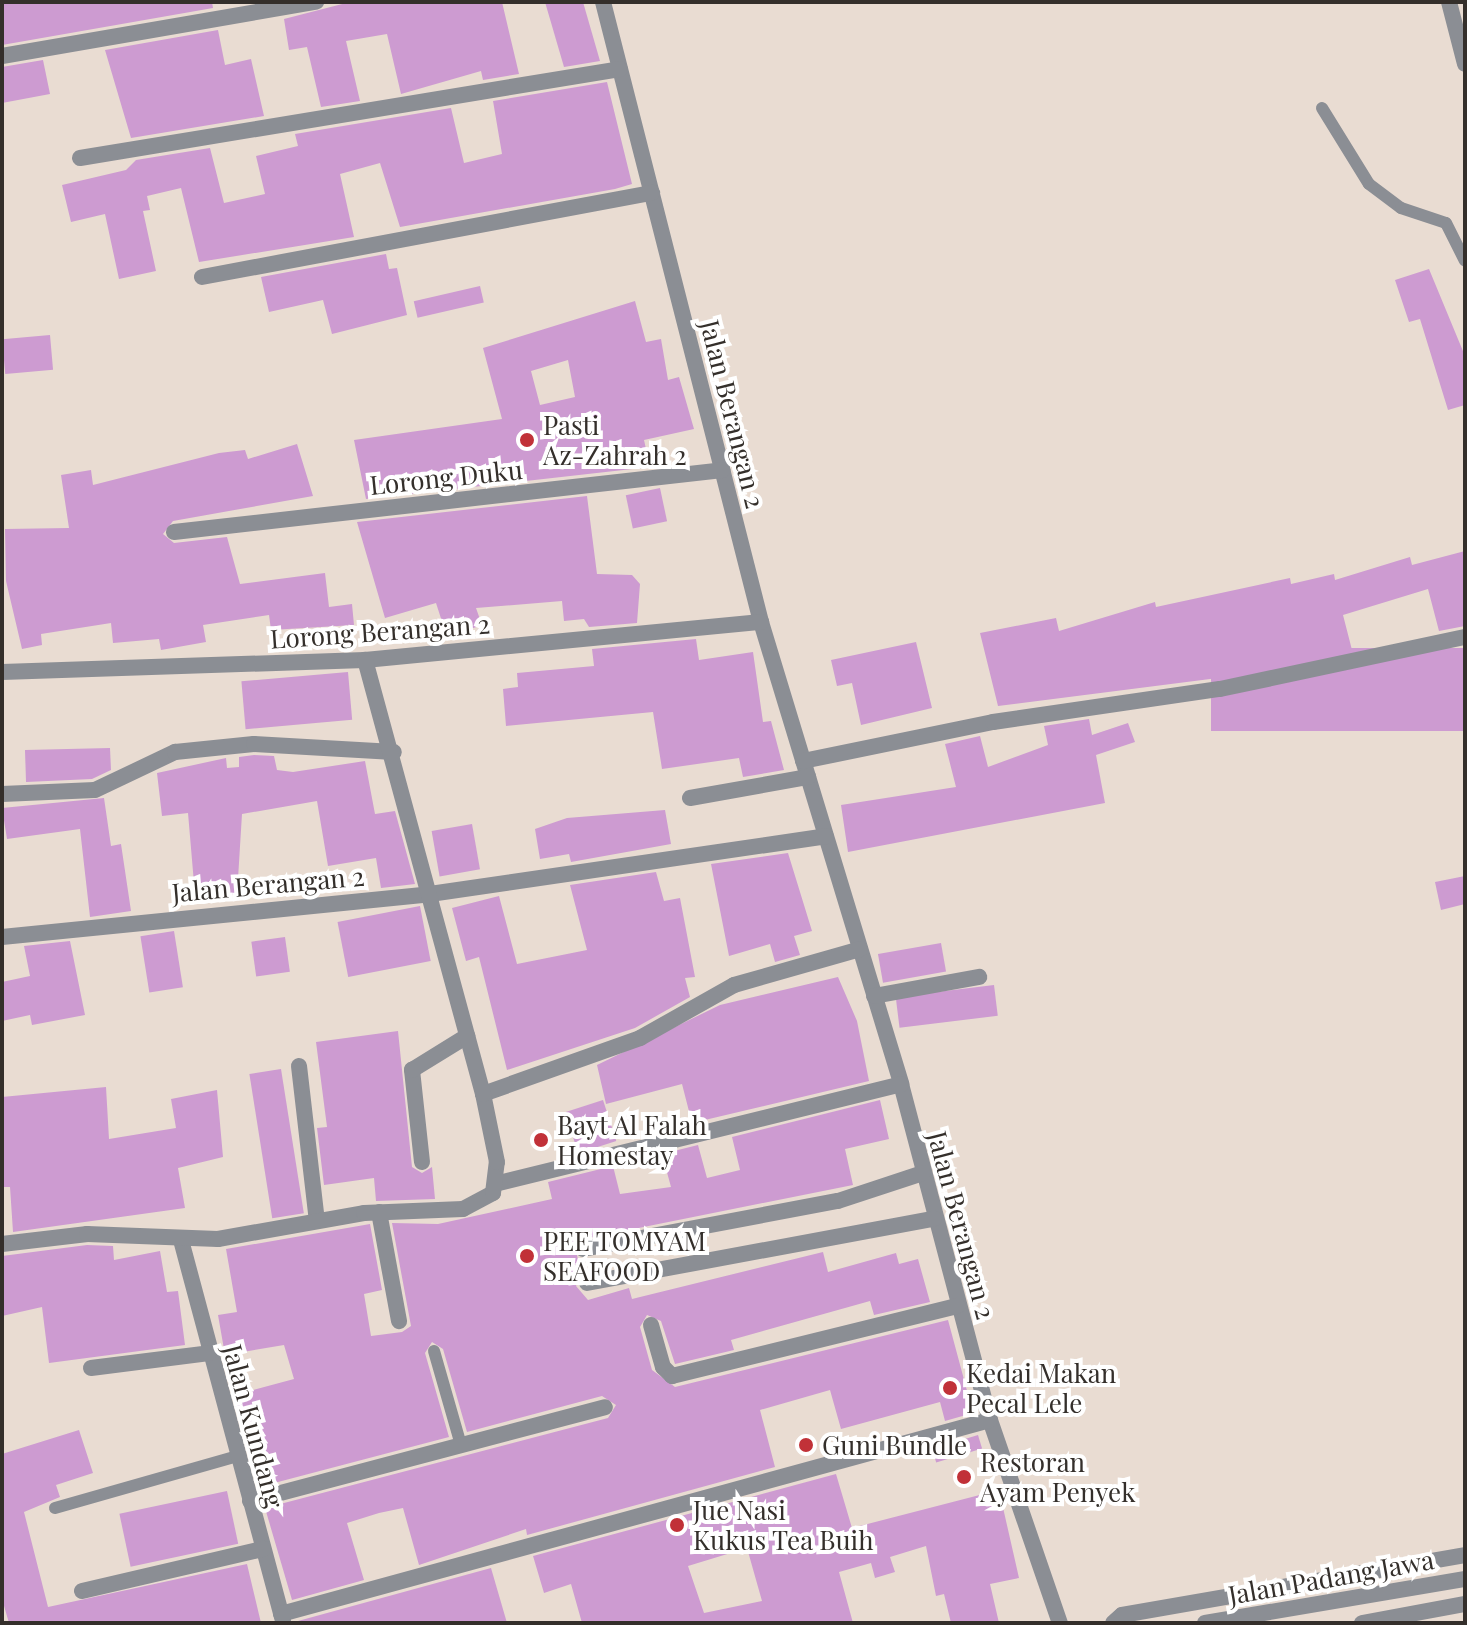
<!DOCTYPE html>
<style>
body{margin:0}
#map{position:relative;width:1467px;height:1625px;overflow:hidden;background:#e9dcd2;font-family:"Playfair Display",serif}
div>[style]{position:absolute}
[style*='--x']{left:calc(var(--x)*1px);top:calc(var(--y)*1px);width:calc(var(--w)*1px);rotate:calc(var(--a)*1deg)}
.building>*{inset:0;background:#cd9bd1;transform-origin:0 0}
.service>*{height:12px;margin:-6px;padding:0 6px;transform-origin:6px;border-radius:6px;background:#8b8e94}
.minor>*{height:16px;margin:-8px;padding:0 8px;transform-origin:8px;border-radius:8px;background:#8b8e94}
.tertiary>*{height:16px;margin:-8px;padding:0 8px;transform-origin:8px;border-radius:8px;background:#8b8e94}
.dots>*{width:22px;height:22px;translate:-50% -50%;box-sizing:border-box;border:4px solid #fff;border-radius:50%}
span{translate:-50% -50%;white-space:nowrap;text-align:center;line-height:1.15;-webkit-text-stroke:8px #fff;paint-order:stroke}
.street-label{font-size:26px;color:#342f2b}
.poi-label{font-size:26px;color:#342f2b}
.left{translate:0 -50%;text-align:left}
.frame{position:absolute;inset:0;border:4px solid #342f2b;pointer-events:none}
</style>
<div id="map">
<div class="building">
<i style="clip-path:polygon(2px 2px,212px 2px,213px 8px,2px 45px)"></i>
<i style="clip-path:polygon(350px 2px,502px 2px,519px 74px,483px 80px,481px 71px,401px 94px,387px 34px,346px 41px,360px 101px,321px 107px,307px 47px,289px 50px,284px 19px)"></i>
<i style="clip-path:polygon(545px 2px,583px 2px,600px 61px,564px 67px)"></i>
<i style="clip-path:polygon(218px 30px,225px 65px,251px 59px,264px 116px,131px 138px,105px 50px)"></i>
<i style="clip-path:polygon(43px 60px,50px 94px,2px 103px,2px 67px)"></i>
<i style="clip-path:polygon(607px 82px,632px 184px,615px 189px,400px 227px,380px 163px,340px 174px,354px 237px,199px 262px,181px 188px,147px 196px,150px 210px,143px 211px,156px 271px,119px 279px,105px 214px,71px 222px,62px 185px,126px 170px,136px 160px,210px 148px,224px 203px,265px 194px,256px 156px,298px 146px,295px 134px,451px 108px,464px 163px,502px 154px,493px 101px)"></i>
<i style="clip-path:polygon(386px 254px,389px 269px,397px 268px,407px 315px,332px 334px,323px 300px,269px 312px,261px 277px)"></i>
<i style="clip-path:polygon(1429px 269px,1465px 356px,1465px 405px,1448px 410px,1420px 319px,1409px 322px,1395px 280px)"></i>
<i style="left:480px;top:286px;width:17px;height:68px;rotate:77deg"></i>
<i style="clip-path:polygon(evenodd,635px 301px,646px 342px,661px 339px,668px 380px,679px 377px,694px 429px,644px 440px,650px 467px,366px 499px,354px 440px,502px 419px,483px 348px,635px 301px,568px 360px,575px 397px,540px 405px,531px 371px,568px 360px)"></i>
<i style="left:50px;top:335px;width:35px;height:48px;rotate:85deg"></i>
<i style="clip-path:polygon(297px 444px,313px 496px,173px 521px,163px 534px,174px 543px,227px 537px,240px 584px,325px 573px,329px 607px,352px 604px,354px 625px,271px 630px,269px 615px,203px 625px,206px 642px,161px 650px,159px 639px,113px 643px,111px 623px,41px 634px,42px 645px,22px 649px,6px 581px,5px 529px,69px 528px,61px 475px,91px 470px,93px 485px,219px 453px,245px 450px,248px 459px)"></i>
<i style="left:660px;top:488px;width:34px;height:35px;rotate:78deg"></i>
<i style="clip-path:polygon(587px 496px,597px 574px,632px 575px,640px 584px,637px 623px,589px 627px,584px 619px,564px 621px,562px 601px,476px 608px,482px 625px,447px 637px,436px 603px,385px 618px,357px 522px)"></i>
<i style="clip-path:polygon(1465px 551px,1465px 626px,1439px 631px,1428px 589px,1343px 615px,1352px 650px,1218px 678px,998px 706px,980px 633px,1056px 618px,1059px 631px,1155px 602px,1156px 607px,1290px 578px,1291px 584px,1334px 574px,1335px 580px,1410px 557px,1412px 565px)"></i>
<i style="clip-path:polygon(696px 639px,699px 660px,753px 652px,763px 722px,771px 721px,784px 770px,743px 777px,739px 758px,662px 769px,653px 712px,506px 726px,503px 689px,518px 687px,517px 673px,594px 666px,592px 649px)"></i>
<i style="clip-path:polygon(916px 642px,932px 708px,861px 725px,852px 683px,837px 686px,831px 660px)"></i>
<i style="left:1465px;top:648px;width:83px;height:254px;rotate:90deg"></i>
<i style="left:348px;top:672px;width:48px;height:107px;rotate:85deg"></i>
<i style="clip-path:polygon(1089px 719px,1092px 735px,1128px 723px,1135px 742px,1096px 755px,1105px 803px,848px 852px,841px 805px,956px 787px,945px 744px,980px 736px,988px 767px,1048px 745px,1044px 726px)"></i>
<i style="clip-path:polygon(110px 748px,111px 770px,92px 779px,26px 782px,25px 750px)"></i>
<i style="clip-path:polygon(254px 755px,274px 756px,277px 770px,293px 772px,365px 761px,375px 814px,395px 811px,415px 884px,381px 888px,376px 858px,328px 866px,317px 801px,242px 814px,237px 895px,195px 895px,188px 813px,162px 816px,157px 773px,226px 758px,227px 768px,239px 767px,239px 757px)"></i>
<i style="clip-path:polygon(104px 798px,111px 846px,121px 844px,131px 911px,90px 917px,80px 829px,7px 839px,2px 808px)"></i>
<i style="clip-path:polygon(665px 810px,671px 844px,571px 862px,569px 854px,540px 859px,535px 829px,567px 818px)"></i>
<i style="left:472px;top:824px;width:46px;height:41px;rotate:80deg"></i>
<i style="clip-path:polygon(788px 853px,812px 931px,794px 936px,800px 955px,775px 962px,770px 944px,729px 956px,711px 864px)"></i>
<i style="clip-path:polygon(656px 872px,664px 901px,680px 898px,695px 977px,685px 978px,690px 997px,635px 1028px,507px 1070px,479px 957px,466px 961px,452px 908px,499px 896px,517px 964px,587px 950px,570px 885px)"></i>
<i style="clip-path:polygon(1465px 876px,1465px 904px,1441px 910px,1435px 882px)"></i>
<i style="left:420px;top:906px;width:56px;height:84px;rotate:79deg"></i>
<i style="left:174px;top:931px;width:57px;height:34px;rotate:81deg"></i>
<i style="left:285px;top:937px;width:35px;height:34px;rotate:82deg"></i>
<i style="clip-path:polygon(70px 941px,85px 1015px,32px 1025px,30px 1015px,2px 1021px,2px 982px,30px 976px,24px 946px)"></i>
<i style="left:941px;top:943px;width:29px;height:64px;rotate:80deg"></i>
<i style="clip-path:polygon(838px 977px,857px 1021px,869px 1081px,692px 1123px,682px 1084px,606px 1104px,597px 1065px,720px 1005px)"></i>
<i style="left:994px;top:985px;width:31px;height:99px;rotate:83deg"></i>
<i style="clip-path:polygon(398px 1031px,412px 1167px,422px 1173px,432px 1167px,435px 1199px,376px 1201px,374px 1178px,324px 1185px,317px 1128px,327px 1127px,316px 1042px)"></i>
<i style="left:281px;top:1069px;width:146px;height:32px;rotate:81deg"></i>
<i style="clip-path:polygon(106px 1087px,109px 1139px,176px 1128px,171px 1099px,217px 1090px,223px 1157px,178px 1168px,185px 1208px,13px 1232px,10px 1187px,2px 1187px,2px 1097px)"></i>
<i style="left:603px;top:1100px;width:43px;height:40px;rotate:72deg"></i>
<i style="clip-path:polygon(880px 1100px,889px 1139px,845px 1149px,853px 1185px,574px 1241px,581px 1274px,576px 1286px,588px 1300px,629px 1288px,632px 1299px,823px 1252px,828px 1272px,896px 1253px,899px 1264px,918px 1259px,930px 1302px,874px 1315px,870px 1301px,731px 1340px,734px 1350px,675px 1364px,661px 1321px,647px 1315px,640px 1327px,652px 1370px,675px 1387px,948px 1320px,973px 1413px,945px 1421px,940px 1402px,841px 1429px,830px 1390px,760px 1410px,775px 1467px,527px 1535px,526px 1529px,419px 1565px,403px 1508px,379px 1513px,347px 1523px,364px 1580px,292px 1600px,265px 1508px,608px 1418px,616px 1405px,602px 1396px,467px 1432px,443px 1349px,432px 1342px,425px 1353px,449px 1437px,259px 1487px,234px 1395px,294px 1379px,284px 1345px,225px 1355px,218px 1315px,237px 1312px,226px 1249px,370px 1224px,382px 1290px,364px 1294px,371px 1336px,402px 1332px,411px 1326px,392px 1223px,438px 1224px,552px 1199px,548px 1182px,613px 1166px,620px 1194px,671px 1187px,662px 1154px,698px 1145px,707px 1178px,740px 1170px,732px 1137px)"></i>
<i style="clip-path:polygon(87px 1245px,113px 1246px,114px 1260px,160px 1251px,167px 1292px,178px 1291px,185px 1345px,49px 1363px,42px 1307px,2px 1316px,2px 1256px)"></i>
<i style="clip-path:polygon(79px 1430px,93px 1473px,56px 1485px,60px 1497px,24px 1512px,48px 1607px,247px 1564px,261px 1623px,9px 1623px,2px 1599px,2px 1454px)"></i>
<i style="left:978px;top:1435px;width:14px;height:48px;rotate:73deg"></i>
<i style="clip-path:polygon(evenodd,836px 1474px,852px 1528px,999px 1490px,1019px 1578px,990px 1584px,999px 1623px,951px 1623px,944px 1594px,936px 1596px,926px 1546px,890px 1557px,895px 1572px,875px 1578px,871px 1563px,839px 1572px,853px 1623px,582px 1623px,571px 1584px,544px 1593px,533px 1556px,836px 1474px,747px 1548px,762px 1601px,704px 1613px,688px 1566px,747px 1548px)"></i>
<i style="left:227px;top:1491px;width:54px;height:110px;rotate:78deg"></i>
<i style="clip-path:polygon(491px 1568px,507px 1623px,298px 1621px)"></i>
</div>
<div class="service">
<i style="--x:1322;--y:108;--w:89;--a:58.3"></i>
<i style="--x:1369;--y:184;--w:40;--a:37"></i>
<i style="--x:1401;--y:208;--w:47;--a:18.4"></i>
<i style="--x:1446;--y:223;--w:42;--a:63.4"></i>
<i style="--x:434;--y:1351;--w:98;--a:74"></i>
<i style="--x:55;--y:1508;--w:189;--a:-15.9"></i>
</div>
<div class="minor">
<i style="--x:603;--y:2;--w:640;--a:75.7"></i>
<i style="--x:761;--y:622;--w:483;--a:73.1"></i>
<i style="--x:901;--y:1084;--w:348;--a:75.2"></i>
<i style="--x:990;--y:1420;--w:215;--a:71"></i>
<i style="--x:1449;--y:2;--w:64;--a:75.5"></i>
<i style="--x:2;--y:56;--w:319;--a:-9.8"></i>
<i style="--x:80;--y:158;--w:547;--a:-9.36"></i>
<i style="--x:202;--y:277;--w:458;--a:-10.6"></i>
<i style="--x:174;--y:532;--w:552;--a:-6.44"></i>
<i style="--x:2;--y:672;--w:363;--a:-1.9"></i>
<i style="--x:365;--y:660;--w:398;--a:-5.5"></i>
<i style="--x:803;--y:761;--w:194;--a:-11.6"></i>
<i style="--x:993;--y:722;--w:229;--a:-8.3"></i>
<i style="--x:1220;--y:689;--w:250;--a:-12"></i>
<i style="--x:2;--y:794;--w:93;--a:-2.5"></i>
<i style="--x:95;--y:790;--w:89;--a:-25.4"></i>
<i style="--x:175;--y:752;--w:79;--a:-5.8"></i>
<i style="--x:254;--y:744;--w:140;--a:3.3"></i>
<i style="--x:690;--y:798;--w:120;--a:-10.1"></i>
<i style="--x:2;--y:937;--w:430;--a:-5.7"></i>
<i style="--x:430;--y:894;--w:400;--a:-8.3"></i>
<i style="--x:874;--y:996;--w:107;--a:-10.3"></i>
<i style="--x:299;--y:1066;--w:156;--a:83.4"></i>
<i style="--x:483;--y:1094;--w:167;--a:-19.6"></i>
<i style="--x:640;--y:1038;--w:108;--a:-29.4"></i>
<i style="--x:734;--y:985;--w:131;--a:-15.9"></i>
<i style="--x:422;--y:1162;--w:93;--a:-96.2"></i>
<i style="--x:412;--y:1070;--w:65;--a:-31.7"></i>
<i style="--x:495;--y:1184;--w:418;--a:-13.8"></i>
<i style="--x:379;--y:1212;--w:111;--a:79.6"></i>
<i style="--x:181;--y:1240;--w:394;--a:75"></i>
<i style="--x:2;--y:1244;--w:86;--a:-6.7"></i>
<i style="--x:87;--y:1234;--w:131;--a:2.2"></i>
<i style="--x:218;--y:1239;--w:148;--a:-10.1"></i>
<i style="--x:364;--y:1213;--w:99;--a:-2.3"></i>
<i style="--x:463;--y:1209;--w:34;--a:-28"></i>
<i style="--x:493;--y:1193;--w:31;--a:-83"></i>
<i style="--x:497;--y:1162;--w:69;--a:-101.6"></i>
<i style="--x:483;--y:1094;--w:450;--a:-105.2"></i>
<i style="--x:583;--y:1249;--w:259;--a:-10.7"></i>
<i style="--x:838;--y:1201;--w:89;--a:-18.2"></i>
<i style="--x:587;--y:1283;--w:353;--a:-10.5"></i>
<i style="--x:651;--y:1325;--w:44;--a:74.1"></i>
<i style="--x:663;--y:1367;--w:13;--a:45"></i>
<i style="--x:672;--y:1376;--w:294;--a:-13.8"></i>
<i style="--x:91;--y:1368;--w:119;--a:-7.2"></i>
<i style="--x:250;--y:1501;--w:367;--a:-14.8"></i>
<i style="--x:82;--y:1591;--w:186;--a:-13.1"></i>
<i style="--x:281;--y:1614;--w:735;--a:-15.3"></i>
<i style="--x:1113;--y:1623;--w:12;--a:-42"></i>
<i style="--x:1122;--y:1615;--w:348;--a:-9.9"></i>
<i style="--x:1362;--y:1623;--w:105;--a:-10.5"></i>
</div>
<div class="tertiary">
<i style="--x:1205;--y:1623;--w:264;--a:-9.6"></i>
</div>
<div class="dots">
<i style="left:527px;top:440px;background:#c13138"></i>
<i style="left:541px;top:1140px;background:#c13138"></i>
<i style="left:527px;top:1256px;background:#c13138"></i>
<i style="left:950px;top:1388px;background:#c13138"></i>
<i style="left:806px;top:1445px;background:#c13138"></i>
<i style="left:964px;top:1477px;background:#c13138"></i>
<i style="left:677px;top:1525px;background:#c13138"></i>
</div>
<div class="street-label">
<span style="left:733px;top:414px;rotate:76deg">Jalan Berangan 2</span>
<span style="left:446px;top:477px;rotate:-6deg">Lorong Duku</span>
<span style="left:380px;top:631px;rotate:-4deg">Lorong Berangan 2</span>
<span style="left:268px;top:884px;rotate:-5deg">Jalan Berangan 2</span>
<span style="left:962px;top:1225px;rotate:75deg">Jalan Berangan 2</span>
<span style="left:254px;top:1426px;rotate:75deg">Jalan Kundang</span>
<span style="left:1331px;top:1577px;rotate:-10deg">Jalan Padang Jawa</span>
</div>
<div class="poi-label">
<span class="left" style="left:543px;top:440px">Pasti<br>Az-Zahrah 2</span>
<span class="left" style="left:557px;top:1140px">Bayt Al Falah<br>Homestay</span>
<span class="left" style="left:543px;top:1256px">PEE TOMYAM<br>SEAFOOD</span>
<span class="left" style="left:966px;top:1388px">Kedai Makan<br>Pecal Lele</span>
<span class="left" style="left:822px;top:1445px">Guni Bundle</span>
<span class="left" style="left:980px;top:1477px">Restoran<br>Ayam Penyek</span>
<span class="left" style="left:693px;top:1525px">Jue Nasi<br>Kukus Tea Buih</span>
</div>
<div class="frame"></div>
</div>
